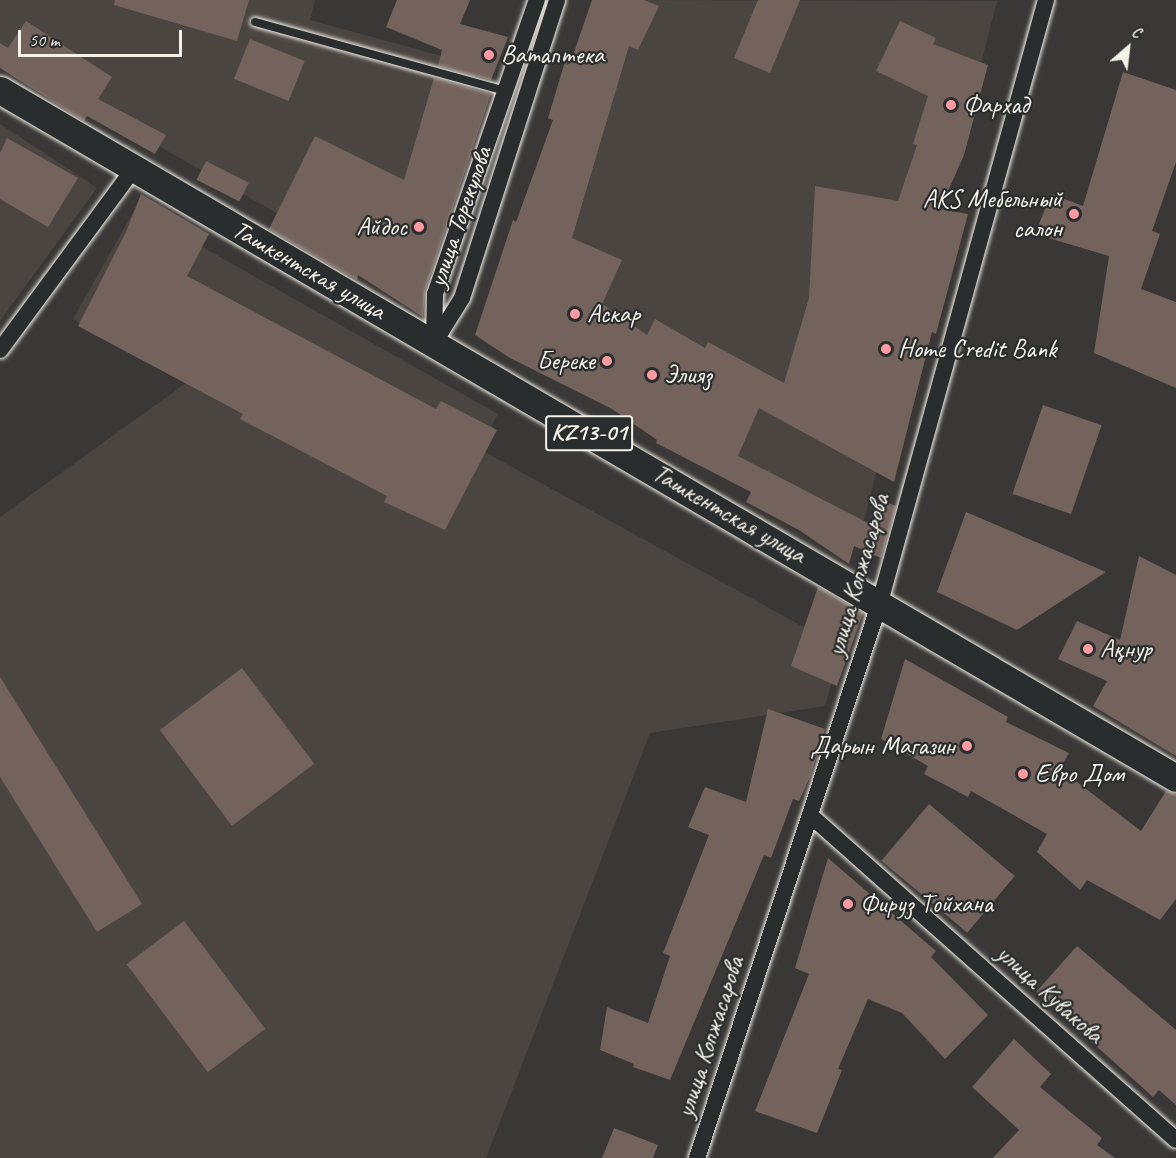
<!DOCTYPE html>
<meta charset="utf-8">
<style>
body{margin:0}
#map{position:relative;width:1176px;height:1158px;overflow:hidden;background:#393837;font-family:Caveat,sans-serif}
div>[style]{position:absolute}
[style*='--x']{left:calc(var(--x)*1px);top:calc(var(--y)*1px);width:calc(var(--w)*1px);rotate:calc(var(--a)*1deg)}
.built>*{inset:0;background:#4b4542}
.building>*{inset:0;background:#74625d;transform-origin:0 0}
.roads{filter:drop-shadow(0 0 2px #f4f1e8) drop-shadow(0 0 2px #f4f1e8)}
.service>*{height:8px;margin:-4px;padding:0 4px;transform-origin:4px;border-radius:4px;background:#2a2d2e}
.minor>*{height:16px;margin:-8px;padding:0 8px;transform-origin:8px;border-radius:8px;background:#2a2d2e}
.primary>*{height:27px;margin:-13.5px;padding:0 13.5px;transform-origin:13.5px;border-radius:13.5px;background:#2a2d2e}
.dots>*{width:16px;height:16px;translate:-50% -50%;box-sizing:border-box;border:3px solid #2a2d2e;border-radius:50%}
span{translate:-50% -50%;white-space:nowrap;text-align:center;line-height:1.15;-webkit-text-stroke:4.5px #2a2d2e;paint-order:stroke}
.shield-label span{padding:2px 4px;background:#2a2d2e;border:2px solid;border-radius:4px;-webkit-text-stroke-width:0}
.shield-label{font-size:24px;color:#f4f1e8;font-weight:700}
.poi-label{font-size:26px;color:#f4f1e8}
.left{translate:0 -50%;text-align:left}
.right{translate:-100% -50%;text-align:right}
.street-label{font-size:26px;color:#f4f1e8}
.north{position:absolute;left:1098px;top:18px;width:60px;height:60px;-webkit-text-stroke:4px #2a2d2e;paint-order:stroke;rotate:28deg;font-size:16px;font-weight:700;line-height:24px;text-align:center;color:#f4f1e8}
.north::after{content:'';display:block;margin:auto;width:21px;height:27px;background:#f4f1e8;clip-path:polygon(50% 0,100% 100%,50% 72%,0 100%)}
.scale{position:absolute;left:18px;top:30px;width:164px;height:27px;box-sizing:border-box;border:3px solid #f4f1e8;border-top:0;padding-left:8px;font-size:18px;line-height:21px;white-space:nowrap;color:#f4f1e8;-webkit-text-stroke:4px #2a2d2e;paint-order:stroke}
</style>
<div id="map">
<div class="built">
<i style="clip-path:polygon(0 0,315px 0,310px 20px,478px 66px,404px 286px,0 55px)"></i>
<i style="clip-path:polygon(600px 0,997px 1px,861px 532px,499px 310px)"></i>
<i style="clip-path:polygon(0 124px,97px 188px,0 321px)"></i>
<i style="clip-path:polygon(135px 209px,498px 414px,479px 449px,842px 648px,825px 706px,650px 733px,486px 1158px,0 1158px,0 517px,186px 383px,73px 319px)"></i>
</div>
<div class="building">
<i style="clip-path:polygon(115px 0,249px 0,237px 41px,114px 5px)"></i>
<i style="clip-path:polygon(397px 0,470px 0,460px 24px,508px 37px,491px 80px,438px 66px,442px 50px,386px 27px)"></i>
<i style="clip-path:polygon(592px 0,644px 0,659px 6px,638px 50px,629px 46px,572px 238px,622px 260px,602px 304px,647px 335px,655px 319px,705px 348px,708px 342px,784px 383px,809px 298px,815px 186px,898px 201px,917px 145px,913px 144px,928px 96px,876px 71px,900px 21px,936px 38px,933px 44px,988px 65px,964px 155px,940px 209px,968px 214px,936px 334px,932px 332px,894px 482px,759px 408px,738px 456px,872px 525px,881px 500px,896px 506px,881px 558px,854px 546px,849px 564px,799px 530px,746px 502px,751px 492px,656px 443px,657px 440px,612px 409px,510px 358px,475px 335px,513px 220px,516px 222px,553px 120px,548px 118px,567px 55px,572px 58px)"></i>
<i style="clip-path:polygon(758px 0,800px 0,770px 73px,734px 58px)"></i>
<i style="clip-path:polygon(26px 21px,112px 77px,98px 99px,166px 135px,155px 154px,87px 116px,84px 121px,0 68px,0 43px,8px 48px)"></i>
<i style="left:250px;top:39px;width:59px;height:43px;rotate:22deg"></i>
<i style="clip-path:polygon(1123px 72px,1176px 90px,1176px 162px,1152px 231px,1160px 234px,1141px 289px,1176px 302px,1176px 388px,1094px 353px,1109px 256px,1035px 234px,1051px 194px,1083px 206px)"></i>
<i style="clip-path:polygon(434px 78px,491px 94px,425px 291px,423px 317px,358px 275px,357px 280px,269px 229px,315px 136px,404px 180px)"></i>
<i style="clip-path:polygon(7px 138px,78px 178px,48px 227px,0 199px,0 153px)"></i>
<i style="left:206px;top:161px;width:48px;height:21px;rotate:27deg"></i>
<i style="clip-path:polygon(141px 194px,209px 234px,187px 276px,436px 409px,441px 401px,497px 430px,445px 530px,384px 502px,387px 496px,240px 419px,243px 414px,78px 326px,126px 232px)"></i>
<i style="left:1043px;top:405px;width:62px;height:94px;rotate:19deg"></i>
<i style="clip-path:polygon(966px 512px,1106px 572px,1017px 630px,937px 592px)"></i>
<i style="clip-path:polygon(1139px 556px,1176px 575px,1176px 756px,1093px 706px,1107px 681px,1058px 659px,1077px 621px,1120px 640px)"></i>
<i style="clip-path:polygon(818px 587px,863px 613px,837px 686px,791px 666px)"></i>
<i style="clip-path:polygon(905px 659px,1008px 717px,1006px 722px,1069px 753px,1060px 769px,1141px 831px,1166px 791px,1176px 794px,1176px 899px,1160px 920px,1087px 880px,1080px 890px,1037px 852px,1047px 834px,971px 791px,968px 797px,924px 774px,928px 766px,881px 739px)"></i>
<i style="left:242px;top:668px;width:120px;height:103px;rotate:53deg"></i>
<i style="clip-path:polygon(0 677px,142px 904px,97px 932px,0 777px)"></i>
<i style="clip-path:polygon(768px 709px,825px 729px,810px 777px,799px 801px,793px 799px,771px 858px,764px 855px,670px 1080px,633px 1067px,634px 1064px,600px 1050px,607px 1007px,648px 1023px,670px 956px,663px 953px,709px 835px,688px 827px,705px 787px,746px 802px)"></i>
<i style="left:929px;top:804px;width:112px;height:74px;rotate:40deg"></i>
<i style="clip-path:polygon(828px 858px,936px 951px,931px 957px,988px 1015px,945px 1059px,902px 1013px,868px 999px,838px 1069px,842px 1070px,817px 1133px,755px 1111px,809px 974px,795px 968px)"></i>
<i style="left:184px;top:921px;width:135px;height:72px;rotate:53deg"></i>
<i style="clip-path:polygon(1077px 946px,1176px 1030px,1176px 1105px,1159px 1090px,1153px 1097px,1036px 992px)"></i>
<i style="clip-path:polygon(1014px 1039px,1051px 1074px,1040px 1087px,1102px 1138px,1097px 1145px,1115px 1158px,993px 1158px,1019px 1130px,972px 1087px)"></i>
<i style="clip-path:polygon(614px 1128px,658px 1145px,653px 1158px,602px 1158px)"></i>
</div>
<div class="roads">
<div class="service">
<i style="--x:255;--y:22;--w:260;--a:15.4"></i>
</div>
<div class="minor">
<i style="--x:434;--y:342;--w:48;--a:-88.8"></i>
<i style="--x:435;--y:294;--w:311;--a:-70.9"></i>
<i style="--x:434;--y:343;--w:53;--a:-58.1"></i>
<i style="--x:462;--y:298;--w:313;--a:-72.3"></i>
<i style="--x:0;--y:350;--w:226;--a:-53.6"></i>
<i style="--x:810;--y:815;--w:489;--a:41.6"></i>
<i style="--x:697;--y:1158;--w:585;--a:-71.78"></i>
<i style="--x:880;--y:602;--w:624;--a:-74.58"></i>
</div>
<div class="primary">
<i style="--x:0;--y:90;--w:1362;--a:30.33"></i>
</div>
</div>
<div class="dots">
<i style="left:489px;top:55px;background:#ff9aa2"></i>
<i style="left:951px;top:105px;background:#ff9aa2"></i>
<i style="left:1074px;top:214px;background:#ff9aa2"></i>
<i style="left:419px;top:227px;background:#ff9aa2"></i>
<i style="left:575px;top:314px;background:#ff9aa2"></i>
<i style="left:886px;top:349px;background:#ff9aa2"></i>
<i style="left:607px;top:361px;background:#ff9aa2"></i>
<i style="left:652px;top:375px;background:#ff9aa2"></i>
<i style="left:1088px;top:649px;background:#ff9aa2"></i>
<i style="left:967px;top:746px;background:#ff9aa2"></i>
<i style="left:1023px;top:774px;background:#ff9aa2"></i>
<i style="left:848px;top:904px;background:#ff9aa2"></i>
</div>
<div class="shield-label">
<span style="left:589px;top:433px">KZ13-01</span>
</div>
<div class="poi-label">
<span class="left" style="left:501px;top:55px">Ватаптека</span>
<span class="left" style="left:963px;top:105px">Фархад</span>
<span class="right" style="left:1062px;top:214px">AKS Мебельный<br>салон</span>
<span class="right" style="left:407px;top:227px">Айдос</span>
<span class="left" style="left:587px;top:314px">Аскар</span>
<span class="left" style="left:898px;top:349px">Home Credit Bank</span>
<span class="right" style="left:595px;top:361px">Береке</span>
<span class="left" style="left:664px;top:375px">Элияз</span>
<span class="left" style="left:1100px;top:649px">Ақнур</span>
<span class="right" style="left:955px;top:746px">Дарын Магазин</span>
<span class="left" style="left:1035px;top:774px">Евро Дом</span>
<span class="left" style="left:860px;top:904px">Фируз Тойхана</span>
</div>
<div class="street-label">
<span style="left:460px;top:217px;rotate:-71deg">улица Торекулова</span>
<span style="left:309px;top:270px;rotate:30deg">Ташкентская улица</span>
<span style="left:729px;top:514px;rotate:30deg">Ташкентская улица</span>
<span style="left:858px;top:575px;rotate:-74deg">улица Копжасарова</span>
<span style="left:1050px;top:994px;rotate:42deg">улица Кувакова</span>
<span style="left:710px;top:1037px;rotate:-72deg">улица Копжасарова</span>
</div>
<div class="north">С</div>
<div class="scale">50 m</div>
</div>
